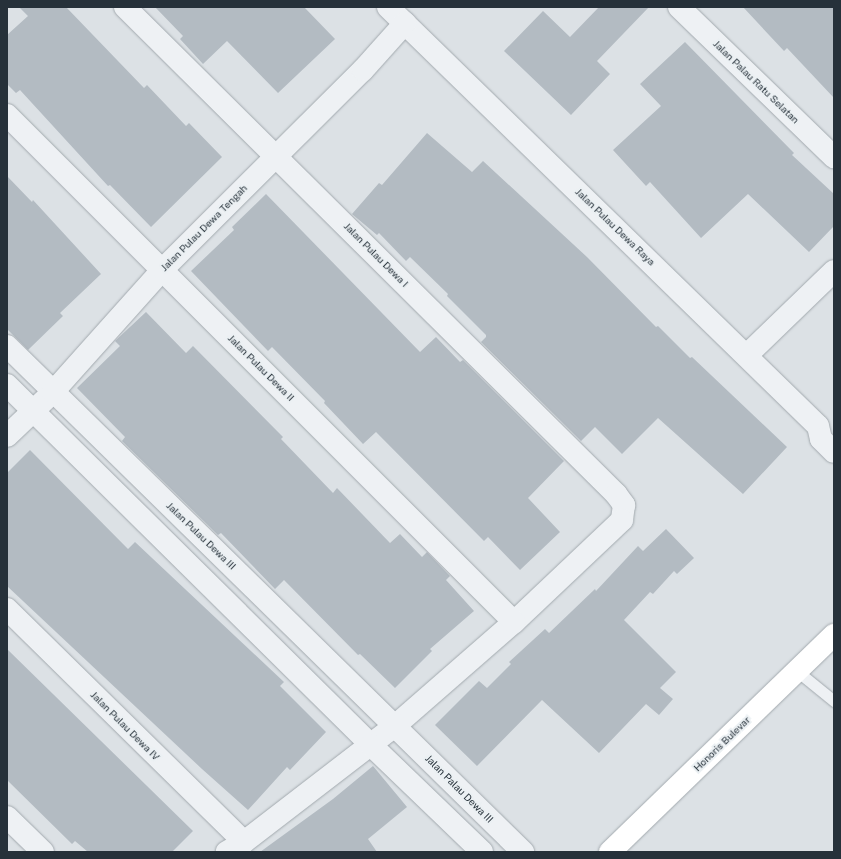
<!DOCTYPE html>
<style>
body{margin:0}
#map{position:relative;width:841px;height:859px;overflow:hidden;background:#dce1e5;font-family:"Public Sans",sans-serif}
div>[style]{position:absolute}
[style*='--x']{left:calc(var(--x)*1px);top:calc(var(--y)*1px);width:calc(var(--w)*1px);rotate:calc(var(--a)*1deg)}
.building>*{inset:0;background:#b3bbc2}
.roads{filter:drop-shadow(0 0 1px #a2a9ae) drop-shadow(0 0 1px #a2a9ae)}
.lane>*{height:11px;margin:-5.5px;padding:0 5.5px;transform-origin:5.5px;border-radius:5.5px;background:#eef1f4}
.street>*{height:22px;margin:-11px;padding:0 11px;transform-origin:11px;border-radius:11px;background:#eef1f4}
.secondary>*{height:22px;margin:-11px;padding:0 11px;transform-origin:11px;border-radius:11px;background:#fff}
span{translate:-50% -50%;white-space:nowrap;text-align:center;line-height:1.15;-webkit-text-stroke:4px #ebf0f3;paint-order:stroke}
.street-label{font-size:10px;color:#26313a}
.frame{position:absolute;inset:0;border:8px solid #26313a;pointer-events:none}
</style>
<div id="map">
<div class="building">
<i style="clip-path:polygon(19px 7px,66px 7px,144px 88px,147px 85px,186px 126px,189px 123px,222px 157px,151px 227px,110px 185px,108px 186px,20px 90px,16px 93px,7px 84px,7px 35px,28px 16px)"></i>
<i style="clip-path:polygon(155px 7px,304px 7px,335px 39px,278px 93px,227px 41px,203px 64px,180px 39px,183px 36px)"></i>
<i style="clip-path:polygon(599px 7px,649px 7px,597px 61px,610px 74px,571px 115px,504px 51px,543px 11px,570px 37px)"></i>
<i style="clip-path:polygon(743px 7px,834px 7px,834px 98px,787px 48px,784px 51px)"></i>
<i style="clip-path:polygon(685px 42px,794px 153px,792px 155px,834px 194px,834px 226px,809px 252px,748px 194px,701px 238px,650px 182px,646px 186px,613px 150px,661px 106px,640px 84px)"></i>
<i style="clip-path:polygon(427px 133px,472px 172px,483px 161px,587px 257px,656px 327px,658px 326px,690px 358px,692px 357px,787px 447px,743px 494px,658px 418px,622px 454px,595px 427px,581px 441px,481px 342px,486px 337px,486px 335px,447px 296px,448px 294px,410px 257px,406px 261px,379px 233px,377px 235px,352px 214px,379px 183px,382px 185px)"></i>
<i style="clip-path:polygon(7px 176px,32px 202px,33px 200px,101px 274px,60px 313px,63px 316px,28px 350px,7px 329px)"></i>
<i style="clip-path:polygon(266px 194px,420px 352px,436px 337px,460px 362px,463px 360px,564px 461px,528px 498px,560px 532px,520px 570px,488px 537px,484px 541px,376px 432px,363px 444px,324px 403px,325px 401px,272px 347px,268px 351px,191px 271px,234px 230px,232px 227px)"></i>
<i style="clip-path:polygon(146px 312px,186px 353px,193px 346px,283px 437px,281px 439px,333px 493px,337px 488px,390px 543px,400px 534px,422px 557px,427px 552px,450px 576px,446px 580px,474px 611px,430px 649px,432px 651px,395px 688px,360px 654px,358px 655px,284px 580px,275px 589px,221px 533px,218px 535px,122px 441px,125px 437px,77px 388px,120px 346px,115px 341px)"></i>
<i style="clip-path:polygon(30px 450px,128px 549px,135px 542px,284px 682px,280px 686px,326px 732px,290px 770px,287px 767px,248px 810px,202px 769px,7px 586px,7px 473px)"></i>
<i style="clip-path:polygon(666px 529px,694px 558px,677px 574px,674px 571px,653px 594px,650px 592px,624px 620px,676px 672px,660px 688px,673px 699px,659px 715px,646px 704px,599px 753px,542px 700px,477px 766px,435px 725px,479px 681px,487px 688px,511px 664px,509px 662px,545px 629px,549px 633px,595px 589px,596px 591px,638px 546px,643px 551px)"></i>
<i style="clip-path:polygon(7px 649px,193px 831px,172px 852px,88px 852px,75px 841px,72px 844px,7px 780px)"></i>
<i style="clip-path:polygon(373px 766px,407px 807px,368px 839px,377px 852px,260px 852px,333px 799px)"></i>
</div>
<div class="roads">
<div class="lane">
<i style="--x:797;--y:671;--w:48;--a:39"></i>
</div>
<div class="street">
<i style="--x:125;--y:7;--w:692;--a:44.77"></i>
<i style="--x:616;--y:494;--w:14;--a:54"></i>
<i style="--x:624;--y:505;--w:15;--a:98"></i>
<i style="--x:622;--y:520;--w:149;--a:136.6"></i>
<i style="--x:514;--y:622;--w:157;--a:138.9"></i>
<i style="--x:396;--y:725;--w:192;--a:142.4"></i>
<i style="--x:244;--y:842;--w:20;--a:150"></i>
<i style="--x:388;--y:7;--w:600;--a:44.26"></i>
<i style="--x:818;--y:426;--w:13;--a:77"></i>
<i style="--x:821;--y:439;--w:18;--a:45"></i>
<i style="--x:679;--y:7;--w:216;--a:44.1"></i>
<i style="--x:7;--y:115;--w:717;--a:45"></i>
<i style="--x:7;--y:346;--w:723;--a:44.44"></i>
<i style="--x:747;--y:355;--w:121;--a:-44"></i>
<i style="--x:7;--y:385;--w:512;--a:44.68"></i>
<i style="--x:371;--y:745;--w:154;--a:43.9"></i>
<i style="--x:7;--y:436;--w:64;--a:-43.7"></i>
<i style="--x:53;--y:392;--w:165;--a:-48.2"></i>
<i style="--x:163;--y:269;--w:282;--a:-44.9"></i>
<i style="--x:363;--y:70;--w:63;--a:-48.2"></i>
<i style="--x:7;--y:609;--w:332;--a:44.5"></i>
<i style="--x:7;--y:817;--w:50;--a:44.2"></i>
</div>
<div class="secondary">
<i style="--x:610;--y:852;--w:312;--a:-44.1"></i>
</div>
</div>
<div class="street-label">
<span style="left:756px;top:82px;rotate:44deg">Jalan Palau Ratu Selatan</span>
<span style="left:615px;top:227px;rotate:44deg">Jalan Pulau Dewa Raya</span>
<span style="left:204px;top:228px;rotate:-45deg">Jalan Pulau Dewa Tengah</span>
<span style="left:376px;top:255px;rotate:45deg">Jalan Pulau Dewa I</span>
<span style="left:261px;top:368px;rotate:45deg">Jalan Pulau Dewa II</span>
<span style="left:201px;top:536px;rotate:44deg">Jalan Pulau Dewa III</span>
<span style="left:125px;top:726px;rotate:45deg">Jalan Pulau Dewa IV</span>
<span style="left:722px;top:744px;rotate:-44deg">Honoris Bulevar</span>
<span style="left:459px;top:789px;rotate:45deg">Jalan Palau Dewa III</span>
</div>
<div class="frame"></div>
</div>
